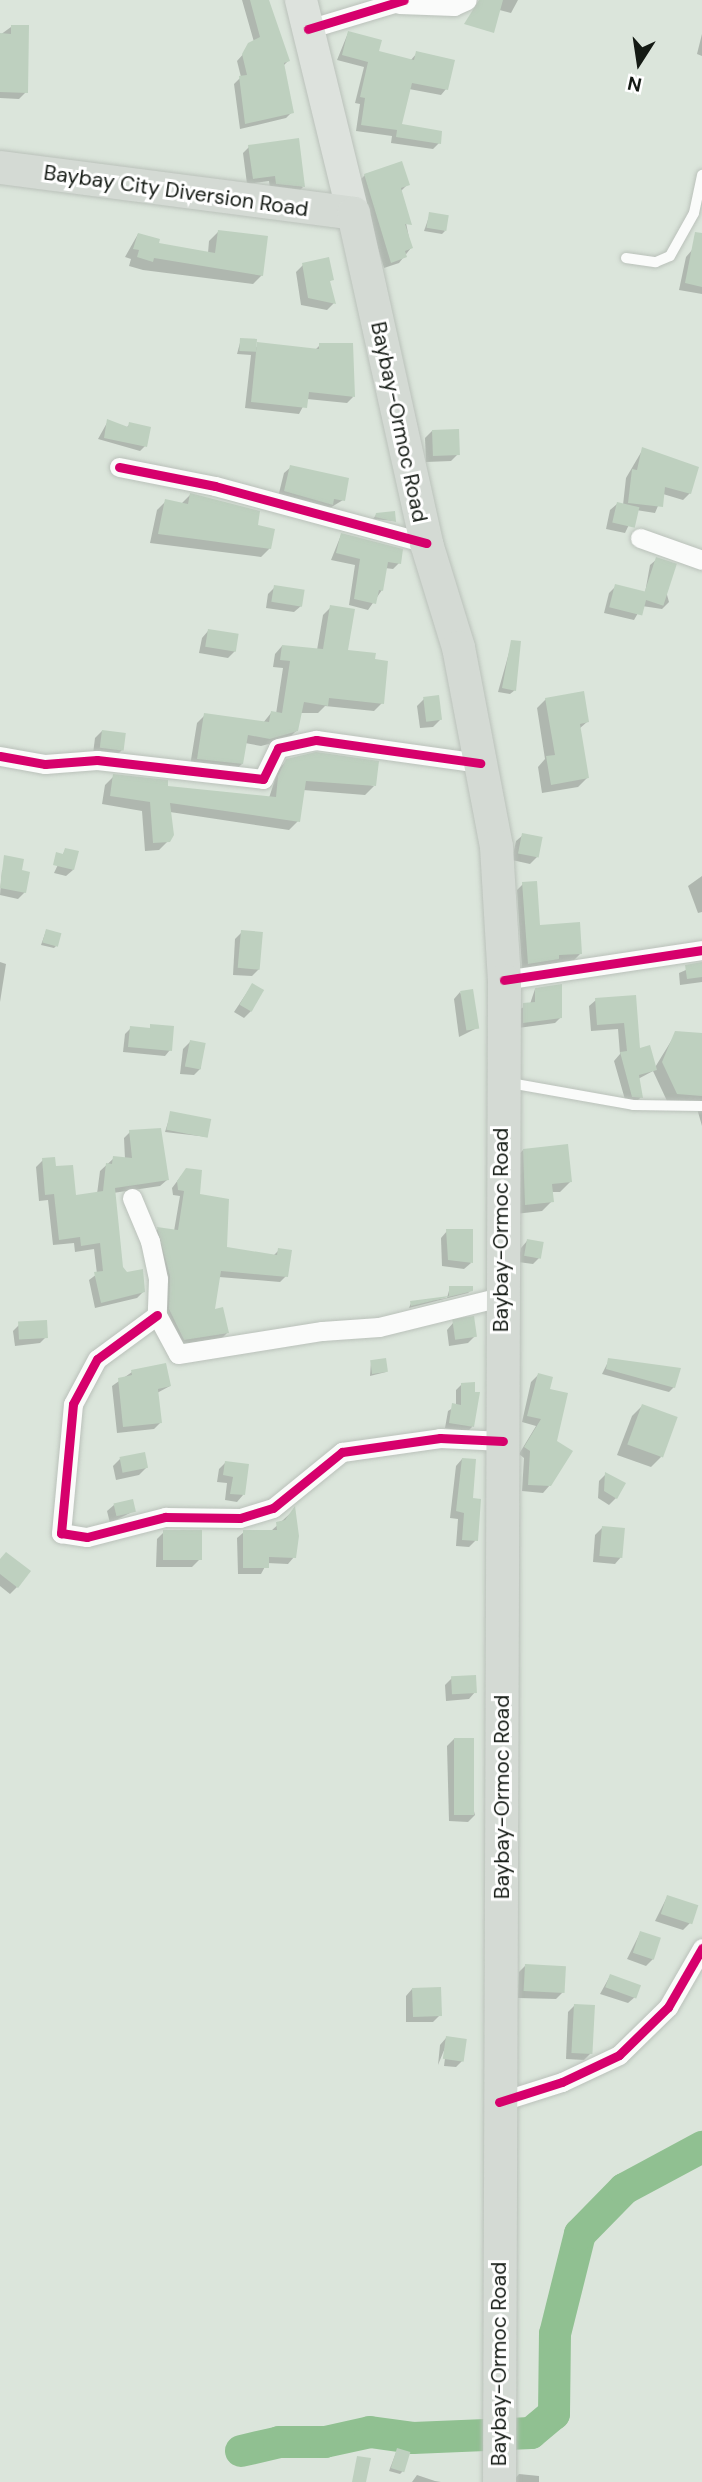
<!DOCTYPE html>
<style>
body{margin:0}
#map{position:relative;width:702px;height:2482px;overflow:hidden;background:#dbe5db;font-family:"DM Sans",sans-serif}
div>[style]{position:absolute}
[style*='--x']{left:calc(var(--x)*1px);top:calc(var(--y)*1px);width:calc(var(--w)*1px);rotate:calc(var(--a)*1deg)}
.shadow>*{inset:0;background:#0003}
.river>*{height:32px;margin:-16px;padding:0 16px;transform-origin:16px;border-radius:16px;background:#90c091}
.building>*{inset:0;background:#bed0bf;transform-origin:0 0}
.roads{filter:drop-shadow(0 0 2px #bac1ba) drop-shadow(0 0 2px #bac1ba)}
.service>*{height:10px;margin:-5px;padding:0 5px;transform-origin:5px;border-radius:5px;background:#fafbfa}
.minor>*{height:19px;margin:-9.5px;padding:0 9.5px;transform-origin:9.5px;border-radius:9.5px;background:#fafbfa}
.primary>*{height:32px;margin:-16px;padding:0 16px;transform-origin:16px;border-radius:16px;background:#dde2dd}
.trunk>*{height:33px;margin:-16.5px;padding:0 16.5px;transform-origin:16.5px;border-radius:16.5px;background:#d4dad4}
.cycleway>*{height:9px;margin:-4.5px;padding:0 4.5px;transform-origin:4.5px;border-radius:4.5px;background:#d6006c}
span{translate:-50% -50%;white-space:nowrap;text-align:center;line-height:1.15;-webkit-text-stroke:6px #fff;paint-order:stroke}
.street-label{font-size:21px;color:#141a14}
.north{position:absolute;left:604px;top:28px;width:70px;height:70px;-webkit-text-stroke:5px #fff;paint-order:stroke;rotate:192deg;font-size:19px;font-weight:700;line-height:28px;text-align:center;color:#141a14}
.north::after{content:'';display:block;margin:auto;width:24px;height:32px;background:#141a14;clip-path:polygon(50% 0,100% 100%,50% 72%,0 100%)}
</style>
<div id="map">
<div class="shadow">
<i style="clip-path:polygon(242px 0,267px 0,288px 61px,283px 66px,292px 112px,286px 118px,240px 129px,234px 84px,241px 77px,237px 61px,254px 42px)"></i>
<i style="clip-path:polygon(490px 0,518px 0,511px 13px,488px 7px)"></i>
<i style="clip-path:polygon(11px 27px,26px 92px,19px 99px,0 98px,0 35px)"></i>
<i style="clip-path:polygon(348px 33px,376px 53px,410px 61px,417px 53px,446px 89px,441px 95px,409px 89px,400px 125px,439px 143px,433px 149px,391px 143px,392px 136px,356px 131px,360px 104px,355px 103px,364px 67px,337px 60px)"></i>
<i style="clip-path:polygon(702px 34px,702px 56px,697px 54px)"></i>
<i style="clip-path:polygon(249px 147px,303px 187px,297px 193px,270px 189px,269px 181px,247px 184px,243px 153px)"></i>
<i style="clip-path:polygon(365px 175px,408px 184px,400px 192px,411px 248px,399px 263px,384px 268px,358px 182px)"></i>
<i style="clip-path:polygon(430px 214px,445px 231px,442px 234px,424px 231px)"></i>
<i style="clip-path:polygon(218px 232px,262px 275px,253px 284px,143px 270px,129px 266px,131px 259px,125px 257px,138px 234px,156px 245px,208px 253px,209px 241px)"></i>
<i style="clip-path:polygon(692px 250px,702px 252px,702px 294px,679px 290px,686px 257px)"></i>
<i style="clip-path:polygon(303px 265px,332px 279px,329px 282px,334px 303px,327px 310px,301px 305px,296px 272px)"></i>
<i style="clip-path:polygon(241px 339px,254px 347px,315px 350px,320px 345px,353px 397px,347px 403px,307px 399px,299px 414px,245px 408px,251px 355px,237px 354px)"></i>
<i style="clip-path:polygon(108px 421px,126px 428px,130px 424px,145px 446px,140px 451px,98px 439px)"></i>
<i style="clip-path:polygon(432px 431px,458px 454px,451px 461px,426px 462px,425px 438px)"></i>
<i style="clip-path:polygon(643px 449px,690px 493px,683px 500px,663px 494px,655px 513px,636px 510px,625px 533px,606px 529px,610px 510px,617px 504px,623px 505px,626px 478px)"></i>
<i style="clip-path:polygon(291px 467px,343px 500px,325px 511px,278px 497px,284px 473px)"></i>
<i style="clip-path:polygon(190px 495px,270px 548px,261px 557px,150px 543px,157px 510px,166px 501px,181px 504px)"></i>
<i style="clip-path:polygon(376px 515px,394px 521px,373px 519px)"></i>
<i style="clip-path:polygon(341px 535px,399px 563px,393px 569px,385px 568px,382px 590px,368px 610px,349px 605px,355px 565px,331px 560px)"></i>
<i style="clip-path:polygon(657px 559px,669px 602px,662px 609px,642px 606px,634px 620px,604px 613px,609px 593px,616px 586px,645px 593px,650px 565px)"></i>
<i style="clip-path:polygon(275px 587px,301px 606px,294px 612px,266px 608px,268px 594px)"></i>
<i style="clip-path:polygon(331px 607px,346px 652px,382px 703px,374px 711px,325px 706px,318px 713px,299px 713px,296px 731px,288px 739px,261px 746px,245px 743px,242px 764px,234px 771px,190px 766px,197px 723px,205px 715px,263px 723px,271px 713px,276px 714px,283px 668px,273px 667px,275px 654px,282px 646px,317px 650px,323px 615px)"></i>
<i style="clip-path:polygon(208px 631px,235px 651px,228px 658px,199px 653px,202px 638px)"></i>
<i style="clip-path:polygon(512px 642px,515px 690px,510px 694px,498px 692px)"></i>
<i style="clip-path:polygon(424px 699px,440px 720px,433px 727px,420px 728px,417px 706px)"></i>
<i style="clip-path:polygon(546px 699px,587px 722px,579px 729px,587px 778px,578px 787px,542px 793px,538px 767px,545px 759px,537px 708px)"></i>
<i style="clip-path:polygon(102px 731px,122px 750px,115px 757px,93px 754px,95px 738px)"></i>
<i style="clip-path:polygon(287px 760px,374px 786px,365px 795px,303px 790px,298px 821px,289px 830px,170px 812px,169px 840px,159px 850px,145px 851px,142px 811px,102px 804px,105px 785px,114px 776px,166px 787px,269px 798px,278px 770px)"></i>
<i style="clip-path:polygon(523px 835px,537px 857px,530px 864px,512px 860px,516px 841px)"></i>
<i style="clip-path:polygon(65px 850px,73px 870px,66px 876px,54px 873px)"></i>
<i style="clip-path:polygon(2px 870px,28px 874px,25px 892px,18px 899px,0 895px)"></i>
<i style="clip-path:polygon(702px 876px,702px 912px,698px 913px,688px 886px)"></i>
<i style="clip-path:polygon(523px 884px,538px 927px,580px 954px,574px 960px,522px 969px,517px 890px)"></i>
<i style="clip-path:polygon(46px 931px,57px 945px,54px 948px,41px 945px)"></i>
<i style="clip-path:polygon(242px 932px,259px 969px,252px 976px,233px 975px,235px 939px)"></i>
<i style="clip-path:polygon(0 962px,6px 964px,0 1002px)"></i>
<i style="clip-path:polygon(702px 963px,702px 982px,680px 985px,679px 973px)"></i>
<i style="clip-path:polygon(252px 985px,251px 1011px,244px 1018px,234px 1012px)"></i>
<i style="clip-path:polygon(535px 989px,561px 1017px,555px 1023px,518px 1028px,518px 1010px,530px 1004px)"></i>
<i style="clip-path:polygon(460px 992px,477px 1028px,459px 1037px,454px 999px)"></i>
<i style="clip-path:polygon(634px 997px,638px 1050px,654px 1069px,676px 1033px,702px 1035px,702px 1126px,696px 1105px,668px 1103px,653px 1071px,638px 1079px,641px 1097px,635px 1103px,626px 1103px,614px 1061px,620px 1054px,618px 1029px,591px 1031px,589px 1006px,596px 1000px)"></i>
<i style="clip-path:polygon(131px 1028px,172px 1028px,170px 1050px,165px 1056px,123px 1052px,125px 1034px)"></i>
<i style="clip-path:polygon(190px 1042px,201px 1068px,194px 1075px,180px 1074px,183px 1049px)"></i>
<i style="clip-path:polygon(171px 1113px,208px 1137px,165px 1132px)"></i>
<i style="clip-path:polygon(130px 1132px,167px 1180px,160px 1186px,113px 1193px,121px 1267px,144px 1291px,137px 1298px,95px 1308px,89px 1280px,97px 1274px,94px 1249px,75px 1252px,74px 1243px,53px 1245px,48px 1200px,39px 1201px,36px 1167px,43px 1160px,55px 1168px,74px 1196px,97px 1194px,100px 1171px,114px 1158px,125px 1159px,124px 1138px)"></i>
<i style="clip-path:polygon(523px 1150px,571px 1181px,560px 1192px,551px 1192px,552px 1201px,542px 1211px,515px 1214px,513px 1161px)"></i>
<i style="clip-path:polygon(181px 1176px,198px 1196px,225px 1249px,273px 1256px,279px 1250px,286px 1276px,280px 1282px,219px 1277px,213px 1312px,227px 1333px,222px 1338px,179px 1345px,166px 1321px,153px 1234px,158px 1229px,174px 1231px,180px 1196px,173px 1195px,172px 1188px)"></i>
<i style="clip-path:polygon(447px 1231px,471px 1263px,464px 1269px,442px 1266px,441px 1238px)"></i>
<i style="clip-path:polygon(527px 1241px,539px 1258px,533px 1264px,518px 1262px,521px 1248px)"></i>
<i style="clip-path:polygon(450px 1287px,471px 1290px,468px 1293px,409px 1308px,411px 1303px,447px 1298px)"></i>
<i style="clip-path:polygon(453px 1323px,475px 1336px,468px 1343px,449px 1346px,447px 1330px)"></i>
<i style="clip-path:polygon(19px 1325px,46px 1337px,40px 1343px,15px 1346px,13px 1331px)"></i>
<i style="clip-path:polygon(609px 1360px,674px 1387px,669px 1392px,602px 1374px)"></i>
<i style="clip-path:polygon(371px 1362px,386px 1372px,370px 1376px)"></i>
<i style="clip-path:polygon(132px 1372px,170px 1386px,157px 1393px,160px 1423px,154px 1429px,117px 1433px,112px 1386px)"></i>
<i style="clip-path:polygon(538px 1375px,548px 1390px,555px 1442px,550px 1485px,543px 1493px,522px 1491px,524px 1458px,519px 1454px,536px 1426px,522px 1422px,531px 1382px)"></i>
<i style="clip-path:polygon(462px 1384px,472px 1427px,467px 1432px,445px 1428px,448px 1411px,456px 1406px,456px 1390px)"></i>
<i style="clip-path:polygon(642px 1406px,661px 1457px,651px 1467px,617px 1455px,632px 1416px)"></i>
<i style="clip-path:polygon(120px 1459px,146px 1468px,139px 1475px,116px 1480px,113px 1466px)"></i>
<i style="clip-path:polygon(462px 1459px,476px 1540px,469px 1547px,456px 1546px,458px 1519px,450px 1518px,456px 1466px)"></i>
<i style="clip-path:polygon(226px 1462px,243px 1495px,237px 1502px,225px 1500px,227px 1483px,217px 1482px,219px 1469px)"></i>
<i style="clip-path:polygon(606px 1474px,616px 1498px,609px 1505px,598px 1498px,599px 1481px)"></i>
<i style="clip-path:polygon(114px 1505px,134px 1511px,110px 1523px,107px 1511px)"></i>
<i style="clip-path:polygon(294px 1510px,294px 1557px,288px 1564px,267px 1563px,261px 1574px,238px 1574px,237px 1538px,244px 1532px,271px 1531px)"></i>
<i style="clip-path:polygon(602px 1528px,621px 1557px,615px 1564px,593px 1562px,595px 1535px)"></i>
<i style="clip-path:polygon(164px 1532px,199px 1560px,192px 1567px,156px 1567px,157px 1539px)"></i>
<i style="clip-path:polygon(0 1560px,17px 1587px,10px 1594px,0 1586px)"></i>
<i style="clip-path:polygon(452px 1678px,475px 1692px,469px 1699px,446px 1701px,445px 1685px)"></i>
<i style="clip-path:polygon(454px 1739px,475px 1815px,468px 1822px,449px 1821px,447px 1746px)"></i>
<i style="clip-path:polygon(667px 1897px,690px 1923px,683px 1930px,655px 1921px)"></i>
<i style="clip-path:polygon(640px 1933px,653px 1959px,646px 1966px,627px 1959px)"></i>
<i style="clip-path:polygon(526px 1965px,563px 1992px,556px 1999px,518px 1998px,519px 1972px)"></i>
<i style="clip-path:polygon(610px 1976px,635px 1997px,628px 2003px,600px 1994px)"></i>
<i style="clip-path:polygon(412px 1989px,440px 2015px,433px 2022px,406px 2022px,406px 1996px)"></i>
<i style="clip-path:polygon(574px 2006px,591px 2053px,584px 2060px,566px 2059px,568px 2012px)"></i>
<i style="clip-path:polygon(446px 2038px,463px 2060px,456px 2067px,444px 2066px,447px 2043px,438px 2065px,440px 2045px)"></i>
<i style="clip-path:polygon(397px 2450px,403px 2471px,400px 2474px,389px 2471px)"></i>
<i style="clip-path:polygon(519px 2474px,539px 2476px,539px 2482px,512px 2482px)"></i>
<i style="clip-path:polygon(417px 2475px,435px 2481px,441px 2482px,412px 2482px)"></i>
</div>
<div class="river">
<i style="--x:241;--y:2451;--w:39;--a:-13"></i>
<i style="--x:279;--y:2442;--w:46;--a:0"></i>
<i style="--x:325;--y:2442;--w:46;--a:-12.5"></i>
<i style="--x:370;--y:2432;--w:43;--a:7.9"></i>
<i style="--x:413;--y:2438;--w:118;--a:-2.4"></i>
<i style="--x:531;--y:2433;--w:30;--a:-40"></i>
<i style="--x:554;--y:2414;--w:80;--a:-89.3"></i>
<i style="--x:555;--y:2334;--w:103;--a:-76"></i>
<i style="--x:580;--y:2234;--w:63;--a:-45.6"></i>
<i style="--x:624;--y:2189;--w:89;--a:-28.3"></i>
</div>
<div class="building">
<i style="clip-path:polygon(250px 0,269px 0,290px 61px,284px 63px,294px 113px,245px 124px,239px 76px,247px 75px,242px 54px,248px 43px,260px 37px)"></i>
<i style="clip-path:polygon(479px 0,503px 0,494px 33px,464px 24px)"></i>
<i style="clip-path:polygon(11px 25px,29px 25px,28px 93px,0 92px,0 33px,11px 34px)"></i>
<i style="clip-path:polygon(348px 31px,382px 40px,379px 51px,414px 60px,416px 51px,455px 60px,448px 90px,412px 83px,402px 124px,442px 131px,441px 144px,396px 137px,397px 130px,361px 125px,365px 98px,360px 97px,368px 62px,342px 55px)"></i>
<i style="clip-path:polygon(299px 138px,305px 187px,276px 184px,275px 176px,253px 179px,248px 145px)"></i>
<i style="clip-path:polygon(402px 161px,410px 185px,401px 188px,412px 225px,405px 224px,413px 248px,405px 251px,407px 257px,391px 263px,364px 174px)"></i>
<i style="left:429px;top:212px;width:20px;height:16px;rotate:9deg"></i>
<i style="clip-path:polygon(218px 230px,268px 236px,263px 276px,154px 258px,153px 262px,137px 257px,139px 250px,133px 249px,138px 233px,160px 239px,159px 243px,215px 253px)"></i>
<i style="clip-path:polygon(695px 232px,702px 233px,702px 287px,685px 283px)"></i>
<i style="clip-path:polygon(329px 257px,334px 280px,330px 281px,336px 304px,308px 298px,302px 263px)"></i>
<i style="left:240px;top:338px;width:17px;height:13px;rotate:3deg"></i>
<i style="clip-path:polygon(257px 342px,319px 349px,319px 343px,353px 343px,355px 397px,309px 392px,307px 408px,251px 402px)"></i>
<i style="clip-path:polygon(107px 419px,128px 427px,129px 422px,151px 427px,147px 447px,104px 438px)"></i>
<i style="left:459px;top:429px;width:26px;height:27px;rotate:88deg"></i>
<i style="clip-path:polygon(642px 447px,699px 467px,691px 494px,665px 487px,663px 507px,628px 503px,632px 469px,637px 470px)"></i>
<i style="clip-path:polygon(290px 465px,349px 478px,345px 501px,334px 499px,333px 505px,284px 491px)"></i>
<i style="clip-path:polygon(190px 493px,260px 511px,258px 525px,275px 529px,271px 549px,158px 534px,165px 499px,188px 504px)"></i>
<i style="left:617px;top:502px;width:23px;height:21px;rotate:13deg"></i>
<i style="clip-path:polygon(395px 511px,396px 522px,375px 517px,376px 513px)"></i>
<i style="clip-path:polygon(341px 533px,403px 549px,401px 564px,388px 562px,383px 591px,379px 590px,376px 604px,354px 599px,360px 559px,336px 553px)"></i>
<i style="left:656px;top:557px;width:22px;height:44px;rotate:18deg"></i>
<i style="left:615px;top:584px;width:34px;height:24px;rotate:14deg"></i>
<i style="left:274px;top:585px;width:31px;height:17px;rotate:9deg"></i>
<i style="clip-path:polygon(330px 605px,355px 609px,348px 650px,376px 653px,375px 659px,388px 661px,384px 704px,329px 698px,328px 706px,304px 702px,298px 731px,270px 739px,248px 735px,243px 764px,197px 759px,204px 713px,269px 722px,271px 711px,282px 713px,290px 661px,280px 660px,282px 645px,323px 649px)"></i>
<i style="left:208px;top:629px;width:31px;height:18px;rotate:9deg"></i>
<i style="clip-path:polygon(511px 640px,521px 641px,516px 691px,502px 688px)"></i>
<i style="clip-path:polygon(584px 691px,589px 722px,580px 724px,589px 778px,551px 785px,546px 756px,555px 755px,545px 698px)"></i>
<i style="left:439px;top:695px;width:25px;height:16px;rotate:83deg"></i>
<i style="left:102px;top:730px;width:24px;height:18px;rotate:7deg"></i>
<i style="clip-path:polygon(316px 752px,379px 761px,376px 786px,306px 781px,300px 822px,170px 803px,174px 835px,170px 842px,153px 843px,150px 802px,110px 796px,113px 774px,168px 780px,168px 786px,276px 797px,278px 776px,286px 759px)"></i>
<i style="left:522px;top:833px;width:21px;height:21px;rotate:11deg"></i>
<i style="clip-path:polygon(65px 848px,79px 851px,74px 870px,53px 865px,56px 852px,63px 854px)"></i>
<i style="clip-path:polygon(4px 855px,24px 859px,22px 870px,30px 872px,26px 893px,0 888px)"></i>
<i style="clip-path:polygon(537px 881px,540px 925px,580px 922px,582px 954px,559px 955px,559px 959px,528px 964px,522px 882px)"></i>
<i style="left:46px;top:929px;width:16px;height:14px;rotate:15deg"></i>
<i style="left:241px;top:930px;width:22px;height:38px;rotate:5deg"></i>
<i style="clip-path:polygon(702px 962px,702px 977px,687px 979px,685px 965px)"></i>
<i style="left:252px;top:983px;width:14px;height:25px;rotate:30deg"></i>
<i style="clip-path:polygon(562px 984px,562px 1018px,523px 1023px,523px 1003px,535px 1002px,535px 988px)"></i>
<i style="left:473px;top:989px;width:40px;height:13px;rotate:81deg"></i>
<i style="clip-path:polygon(636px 995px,640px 1048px,650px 1045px,657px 1070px,639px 1075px,643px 1098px,632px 1097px,620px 1052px,627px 1051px,624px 1023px,597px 1025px,595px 998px)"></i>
<i style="clip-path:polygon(150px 1024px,174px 1026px,172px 1051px,128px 1047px,130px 1026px,150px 1028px)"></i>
<i style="clip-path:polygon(675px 1031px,702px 1033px,702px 1096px,677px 1094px,662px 1062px)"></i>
<i style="left:190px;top:1040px;width:16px;height:27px;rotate:11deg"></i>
<i style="left:170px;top:1111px;width:42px;height:19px;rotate:11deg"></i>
<i style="clip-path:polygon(161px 1128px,169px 1180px,115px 1188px,123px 1267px,127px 1272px,143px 1269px,145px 1292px,101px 1303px,94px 1272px,103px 1271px,100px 1243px,81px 1246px,80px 1237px,59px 1240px,54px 1194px,45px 1195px,42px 1158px,55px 1157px,56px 1166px,73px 1165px,76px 1195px,103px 1191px,106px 1163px,112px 1164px,113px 1156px,132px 1158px,129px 1130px)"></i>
<i style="clip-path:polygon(568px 1144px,572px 1182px,552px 1184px,554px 1202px,525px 1205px,523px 1149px)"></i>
<i style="clip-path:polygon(186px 1168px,202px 1170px,200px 1194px,229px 1199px,227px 1247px,277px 1255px,278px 1248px,292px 1250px,288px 1277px,221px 1271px,215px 1309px,223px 1307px,229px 1333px,184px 1340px,169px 1309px,170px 1276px,157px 1227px,178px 1230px,184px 1191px,178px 1190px,177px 1181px)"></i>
<i style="clip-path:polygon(446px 1229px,473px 1229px,473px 1263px,448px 1260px)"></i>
<i style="left:527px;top:1239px;width:17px;height:17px;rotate:10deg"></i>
<i style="clip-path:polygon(449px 1286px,473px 1286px,473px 1291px,411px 1306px,410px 1301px,449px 1296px)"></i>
<i style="left:474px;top:1316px;width:21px;height:22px;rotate:82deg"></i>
<i style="left:47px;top:1320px;width:18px;height:29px;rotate:87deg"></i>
<i style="left:386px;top:1358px;width:14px;height:16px;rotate:82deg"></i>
<i style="clip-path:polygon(608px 1358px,681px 1368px,675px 1388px,606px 1369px)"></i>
<i style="clip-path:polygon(166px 1363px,171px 1386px,158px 1389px,162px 1423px,123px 1427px,118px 1378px,132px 1375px,131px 1370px)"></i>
<i style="clip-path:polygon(538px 1373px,553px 1377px,550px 1389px,568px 1393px,557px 1441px,573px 1451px,551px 1486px,528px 1485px,530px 1451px,524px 1447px,541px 1419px,527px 1416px)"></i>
<i style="clip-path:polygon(475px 1382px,475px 1392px,480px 1392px,474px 1427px,449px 1423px,452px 1403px,461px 1405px,461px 1383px)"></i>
<i style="left:642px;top:1404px;width:38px;height:43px;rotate:20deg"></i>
<i style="left:145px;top:1452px;width:16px;height:26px;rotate:79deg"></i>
<i style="clip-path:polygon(462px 1458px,476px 1459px,473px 1498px,481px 1499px,478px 1541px,462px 1540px,464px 1513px,456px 1511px)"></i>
<i style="clip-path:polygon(225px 1461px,249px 1464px,245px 1495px,230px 1494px,233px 1477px,223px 1475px)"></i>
<i style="clip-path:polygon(605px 1472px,626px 1483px,617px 1499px,604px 1491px)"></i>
<i style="left:133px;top:1499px;width:13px;height:20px;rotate:77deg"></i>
<i style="clip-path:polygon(295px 1506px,299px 1536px,296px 1558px,269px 1557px,269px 1568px,243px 1568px,243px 1530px,277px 1530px,276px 1522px,285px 1520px)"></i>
<i style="left:602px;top:1526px;width:23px;height:30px;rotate:5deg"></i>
<i style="left:163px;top:1530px;width:39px;height:30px"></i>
<i style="clip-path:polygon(6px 1552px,31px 1571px,18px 1588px,0 1574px,0 1559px)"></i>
<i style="left:476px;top:1675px;width:18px;height:25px;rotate:87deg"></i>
<i style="left:454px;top:1738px;width:20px;height:77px"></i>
<i style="left:667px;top:1895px;width:33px;height:20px;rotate:18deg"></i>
<i style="left:640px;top:1931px;width:22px;height:23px;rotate:18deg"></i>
<i style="left:525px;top:1964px;width:41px;height:27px;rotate:3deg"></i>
<i style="left:610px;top:1974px;width:33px;height:14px;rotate:20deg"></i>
<i style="left:441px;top:1987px;width:29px;height:29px;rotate:88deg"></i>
<i style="left:574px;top:2004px;width:21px;height:49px;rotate:3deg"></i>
<i style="left:446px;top:2036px;width:21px;height:23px;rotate:8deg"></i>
<i style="left:397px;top:2448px;width:14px;height:21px;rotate:17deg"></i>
<i style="clip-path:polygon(357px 2456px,371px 2458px,366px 2482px,352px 2482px)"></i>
</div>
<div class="roads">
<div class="service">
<i style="--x:626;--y:258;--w:30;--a:8"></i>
<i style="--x:656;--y:262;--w:15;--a:-23"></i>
<i style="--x:670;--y:256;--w:49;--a:-60.8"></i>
<i style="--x:694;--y:213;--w:39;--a:-78"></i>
<i style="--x:510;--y:1083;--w:125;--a:10.1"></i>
<i style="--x:633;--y:1105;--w:69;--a:0.8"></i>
</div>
<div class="minor">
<i style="--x:399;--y:4;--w:55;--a:2.1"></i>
<i style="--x:454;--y:6;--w:14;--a:-25"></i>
<i style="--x:308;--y:29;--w:100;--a:-16.8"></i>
<i style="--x:119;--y:467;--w:98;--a:11.2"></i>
<i style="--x:215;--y:486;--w:219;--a:15.1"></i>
<i style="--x:640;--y:538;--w:66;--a:19.5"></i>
<i style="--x:0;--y:756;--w:46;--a:10.1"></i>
<i style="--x:45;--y:764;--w:52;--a:-4.4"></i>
<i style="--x:97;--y:760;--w:167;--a:6.5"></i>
<i style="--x:263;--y:779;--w:34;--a:-64"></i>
<i style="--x:278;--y:748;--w:39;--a:-12"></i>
<i style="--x:316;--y:740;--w:166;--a:8"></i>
<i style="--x:504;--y:980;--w:200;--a:-8.6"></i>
<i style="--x:132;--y:1198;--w:47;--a:67.3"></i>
<i style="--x:150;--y:1241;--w:39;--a:78"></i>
<i style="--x:158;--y:1279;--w:36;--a:92"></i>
<i style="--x:157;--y:1315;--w:44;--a:61.7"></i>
<i style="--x:178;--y:1354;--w:146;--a:-9.1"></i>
<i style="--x:322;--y:1331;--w:57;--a:-4"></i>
<i style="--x:379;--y:1327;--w:125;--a:-13.9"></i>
<i style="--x:157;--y:1315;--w:74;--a:143.7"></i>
<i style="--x:97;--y:1359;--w:51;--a:118.1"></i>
<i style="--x:73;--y:1404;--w:130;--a:95.3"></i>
<i style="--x:61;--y:1533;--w:26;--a:9"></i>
<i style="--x:87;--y:1537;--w:81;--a:-14.4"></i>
<i style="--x:165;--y:1517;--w:75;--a:0.8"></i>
<i style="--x:240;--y:1518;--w:34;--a:-17"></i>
<i style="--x:273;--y:1508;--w:89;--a:-39.1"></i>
<i style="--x:342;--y:1452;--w:99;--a:-8.1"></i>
<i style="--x:440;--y:1438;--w:63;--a:2.7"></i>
<i style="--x:499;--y:2102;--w:66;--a:-17.6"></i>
<i style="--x:562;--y:2082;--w:63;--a:-25.3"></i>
<i style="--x:619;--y:2055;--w:69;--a:-44.4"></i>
<i style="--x:668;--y:2007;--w:68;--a:-60"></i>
</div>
<div class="primary">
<i style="--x:301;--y:0;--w:219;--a:76.3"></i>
</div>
<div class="trunk">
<i style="--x:0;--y:167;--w:356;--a:7.4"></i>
<i style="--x:353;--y:213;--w:338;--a:77.5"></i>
<i style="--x:426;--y:543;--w:109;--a:72.9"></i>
<i style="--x:458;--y:647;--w:203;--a:79.2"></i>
<i style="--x:496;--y:846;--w:134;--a:86.6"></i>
<i style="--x:504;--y:980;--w:1502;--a:90.19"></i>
</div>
</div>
<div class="cycleway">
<i style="--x:308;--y:29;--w:100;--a:-16.8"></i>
<i style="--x:119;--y:467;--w:98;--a:11.2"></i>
<i style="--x:215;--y:486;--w:219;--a:15.1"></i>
<i style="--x:0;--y:756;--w:46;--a:10.1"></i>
<i style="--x:45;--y:764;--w:52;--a:-4.4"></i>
<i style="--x:97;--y:760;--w:167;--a:6.5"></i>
<i style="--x:263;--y:779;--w:34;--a:-64"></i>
<i style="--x:278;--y:748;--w:39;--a:-12"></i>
<i style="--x:316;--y:740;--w:166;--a:8"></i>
<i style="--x:504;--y:980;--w:200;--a:-8.6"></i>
<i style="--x:157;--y:1315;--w:74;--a:143.7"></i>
<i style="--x:97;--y:1359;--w:51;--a:118.1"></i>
<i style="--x:73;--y:1404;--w:130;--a:95.3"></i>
<i style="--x:61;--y:1533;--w:26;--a:9"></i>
<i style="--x:87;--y:1537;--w:81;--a:-14.4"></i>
<i style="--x:165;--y:1517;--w:75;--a:0.8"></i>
<i style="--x:240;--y:1518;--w:34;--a:-17"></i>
<i style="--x:273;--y:1508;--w:89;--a:-39.1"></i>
<i style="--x:342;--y:1452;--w:99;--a:-8.1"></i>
<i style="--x:440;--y:1438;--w:63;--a:2.7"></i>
<i style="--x:499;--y:2102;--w:66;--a:-17.6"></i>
<i style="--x:562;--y:2082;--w:63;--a:-25.3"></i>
<i style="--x:619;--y:2055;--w:69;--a:-44.4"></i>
<i style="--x:668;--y:2007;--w:68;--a:-60"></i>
</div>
<div class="street-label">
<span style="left:176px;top:191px;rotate:8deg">Baybay City Diversion Road</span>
<span style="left:399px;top:422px;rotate:78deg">Baybay-Ormoc Road</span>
<span style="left:501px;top:1230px;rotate:-90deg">Baybay-Ormoc Road</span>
<span style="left:502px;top:1797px;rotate:-90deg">Baybay-Ormoc Road</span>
<span style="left:499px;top:2364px;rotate:-90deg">Baybay-Ormoc Road</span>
</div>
<div class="north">N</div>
</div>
